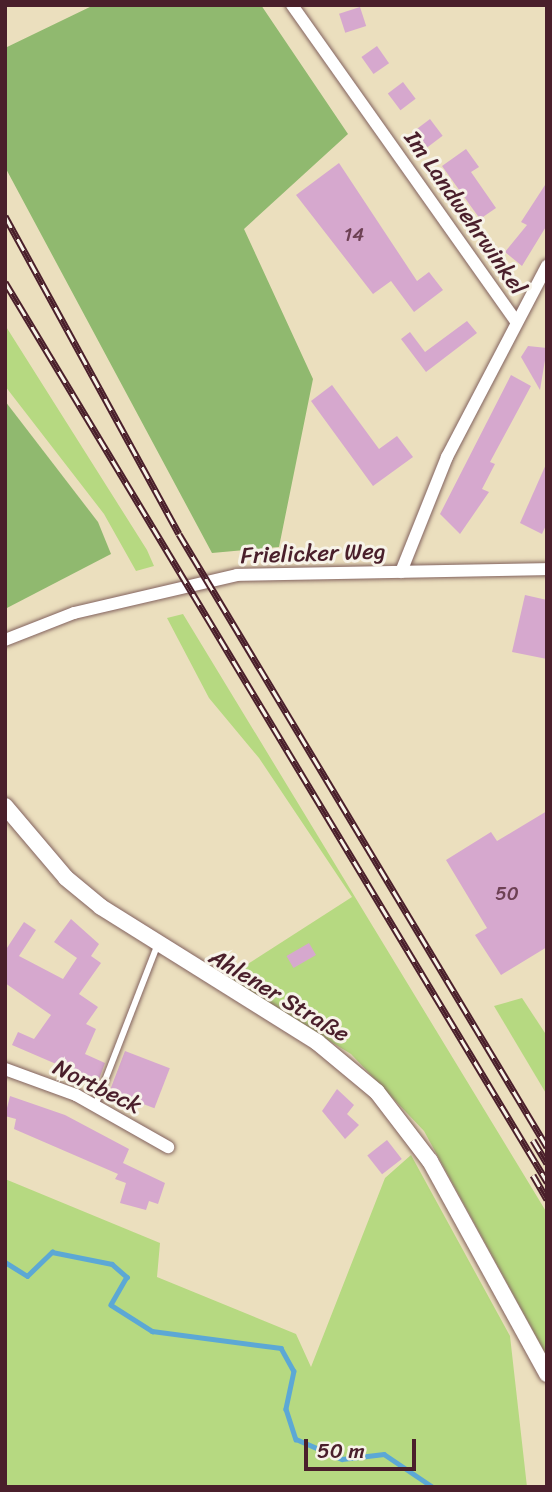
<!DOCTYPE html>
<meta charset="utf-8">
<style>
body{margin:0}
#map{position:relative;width:552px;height:1492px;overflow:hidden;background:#ebdfbe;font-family:Sriracha,sans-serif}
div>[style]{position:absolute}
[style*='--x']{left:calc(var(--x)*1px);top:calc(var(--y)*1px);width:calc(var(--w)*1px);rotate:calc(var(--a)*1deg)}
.green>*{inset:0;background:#b6d981}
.forest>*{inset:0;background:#90b96f}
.stream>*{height:4.5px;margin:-2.25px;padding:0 2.25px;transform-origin:2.25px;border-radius:2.25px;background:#5ca8d5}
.building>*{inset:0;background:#d6a8ce;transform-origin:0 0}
.roads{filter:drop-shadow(0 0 2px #82625e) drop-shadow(0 0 2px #82625e)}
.service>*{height:6px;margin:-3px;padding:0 3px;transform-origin:3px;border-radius:3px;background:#fff}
.minor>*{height:12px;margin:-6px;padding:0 6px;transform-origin:6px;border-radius:6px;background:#fff}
.secondary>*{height:16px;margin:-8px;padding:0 8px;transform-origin:8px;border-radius:8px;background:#fff}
.rail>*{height:7px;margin-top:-3.5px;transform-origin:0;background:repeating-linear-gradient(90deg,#f7f3e8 0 13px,#4a1f2b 0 26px);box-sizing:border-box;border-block:2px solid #4a1f2b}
span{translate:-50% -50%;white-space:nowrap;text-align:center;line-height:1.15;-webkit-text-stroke:6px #f7f3e8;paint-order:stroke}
.number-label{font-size:19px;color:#6d4154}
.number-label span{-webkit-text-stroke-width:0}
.street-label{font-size:23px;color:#4a1f2b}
.frame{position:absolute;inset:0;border:7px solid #4a1f2b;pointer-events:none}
.scale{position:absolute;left:304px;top:1439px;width:112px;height:32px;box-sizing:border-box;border:4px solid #4a1f2b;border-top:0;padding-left:9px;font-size:21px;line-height:24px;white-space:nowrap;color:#4a1f2b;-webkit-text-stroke:5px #f7f3e8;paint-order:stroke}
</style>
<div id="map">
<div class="green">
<i style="clip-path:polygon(5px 325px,147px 550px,154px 566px,136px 571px,104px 514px,5px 386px)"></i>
<i style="clip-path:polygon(183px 614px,547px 1213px,547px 1356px,424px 1131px,351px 1054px,226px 978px,352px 897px,259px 758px,209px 698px,167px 618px)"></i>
<i style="clip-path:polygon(522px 998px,547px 1036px,547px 1095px,494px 1006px)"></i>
<i style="clip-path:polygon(411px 1155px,510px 1336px,527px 1487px,5px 1487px,5px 1179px,160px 1243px,157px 1277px,296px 1334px,311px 1367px,385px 1178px)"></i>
</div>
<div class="forest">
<i style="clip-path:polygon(94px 5px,261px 5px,348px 134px,244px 229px,313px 379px,279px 547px,212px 553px,5px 167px,5px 48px)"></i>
<i style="clip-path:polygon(5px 401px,98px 522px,111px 554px,5px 609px)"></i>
</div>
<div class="stream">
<i style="--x:5;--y:1262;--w:26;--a:32"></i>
<i style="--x:27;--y:1276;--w:35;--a:-44"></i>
<i style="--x:52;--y:1252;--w:61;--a:11.3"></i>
<i style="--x:112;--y:1264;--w:20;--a:41"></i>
<i style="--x:127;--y:1277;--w:32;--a:120"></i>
<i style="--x:111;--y:1305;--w:49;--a:32.4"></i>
<i style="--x:152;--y:1331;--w:130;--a:7.5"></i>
<i style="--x:281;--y:1348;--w:26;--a:61"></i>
<i style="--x:294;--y:1371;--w:39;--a:102"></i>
<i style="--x:286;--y:1409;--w:32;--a:72"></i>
<i style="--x:296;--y:1439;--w:50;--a:23.5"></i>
<i style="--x:342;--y:1459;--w:42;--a:-6.8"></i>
<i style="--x:384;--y:1454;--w:59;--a:34"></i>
</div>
<div class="building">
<i style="left:360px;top:7px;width:20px;height:22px;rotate:72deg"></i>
<i style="left:377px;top:46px;width:21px;height:19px;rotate:55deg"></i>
<i style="left:403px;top:82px;width:21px;height:19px;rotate:53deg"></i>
<i style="left:430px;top:119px;width:21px;height:19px;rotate:53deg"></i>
<i style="clip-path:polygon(466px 149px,479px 167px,471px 172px,496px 208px,480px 219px,442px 166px)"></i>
<i style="clip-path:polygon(339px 163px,417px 281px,429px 272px,443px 290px,414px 312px,391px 281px,373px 294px,296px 195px)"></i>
<i style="clip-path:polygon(547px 182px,547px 225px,522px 266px,505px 252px,527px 225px,521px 222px)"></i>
<i style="clip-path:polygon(467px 321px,477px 333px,426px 372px,401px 339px,410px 332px,425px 352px)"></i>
<i style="clip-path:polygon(528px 346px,547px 348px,540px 390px,521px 357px)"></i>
<i style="clip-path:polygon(511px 375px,531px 386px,490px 462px,495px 464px,482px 489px,489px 492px,460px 534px,440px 514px)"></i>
<i style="clip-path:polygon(332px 385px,379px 449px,397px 436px,413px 457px,373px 486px,311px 401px)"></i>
<i style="clip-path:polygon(547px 462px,547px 523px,542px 534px,520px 523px)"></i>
<i style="clip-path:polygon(525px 595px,547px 600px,547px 659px,512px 652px)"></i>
<i style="clip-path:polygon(547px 811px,547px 947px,501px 975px,475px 935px,487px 928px,446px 860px,491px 832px,497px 841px)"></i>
<i style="clip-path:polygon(71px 919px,99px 944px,91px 956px,101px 963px,79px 994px,98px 1007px,86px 1024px,96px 1029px,85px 1054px,105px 1063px,98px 1082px,12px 1045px,18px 1032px,34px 1039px,51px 1015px,5px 983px,5px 951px,24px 922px,36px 930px,19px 956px,63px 979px,77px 958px,54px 942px)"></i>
<i style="left:309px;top:943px;width:14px;height:26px;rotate:60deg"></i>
<i style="left:125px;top:1051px;width:48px;height:43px;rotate:21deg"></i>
<i style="clip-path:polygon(337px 1089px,354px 1105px,347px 1114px,359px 1125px,345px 1139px,322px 1111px)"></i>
<i style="clip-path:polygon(10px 1096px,65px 1115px,129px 1149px,123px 1163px,165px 1183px,158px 1204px,149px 1201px,146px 1210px,120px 1203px,126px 1183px,115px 1179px,118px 1174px,14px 1129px,16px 1119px,5px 1116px)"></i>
<i style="left:387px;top:1140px;width:24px;height:25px;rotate:52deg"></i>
</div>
<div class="roads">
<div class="service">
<i style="--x:95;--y:1106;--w:172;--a:-68.8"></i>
</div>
<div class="minor">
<i style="--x:292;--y:5;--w:387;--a:54.7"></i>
<i style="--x:401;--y:572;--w:124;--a:-68.2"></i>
<i style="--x:447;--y:457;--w:216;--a:-62.4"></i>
<i style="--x:5;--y:640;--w:74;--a:-21.4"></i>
<i style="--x:74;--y:613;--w:167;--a:-13.1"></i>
<i style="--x:237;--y:575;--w:310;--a:-1.1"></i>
<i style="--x:5;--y:1069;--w:76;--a:20.1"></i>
<i style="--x:76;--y:1095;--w:106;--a:29.5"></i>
</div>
<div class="secondary">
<i style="--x:5;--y:806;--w:94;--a:49.7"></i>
<i style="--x:66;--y:878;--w:45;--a:39.6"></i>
<i style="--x:101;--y:907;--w:255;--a:32"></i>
<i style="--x:317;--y:1042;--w:78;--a:39.8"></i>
<i style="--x:377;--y:1092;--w:87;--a:52.5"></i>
<i style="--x:430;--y:1161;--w:243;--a:61.2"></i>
</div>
</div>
<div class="rail">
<i style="--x:5;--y:216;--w:362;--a:61.3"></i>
<i style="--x:179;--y:534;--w:715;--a:59.02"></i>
<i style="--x:5;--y:282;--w:1051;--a:58.94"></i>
<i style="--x:533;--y:1140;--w:27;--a:59"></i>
<i style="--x:533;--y:1175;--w:28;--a:60"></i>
</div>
<div class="number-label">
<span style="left:354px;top:235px">14</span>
<span style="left:507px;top:894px">50</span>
</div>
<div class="street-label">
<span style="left:465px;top:213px;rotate:55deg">Im Landwehrwinkel</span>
<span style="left:313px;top:554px;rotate:-2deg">Frielicker Weg</span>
<span style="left:279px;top:996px;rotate:31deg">Ahlener Straße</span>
<span style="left:97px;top:1087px;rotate:26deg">Nortbeck</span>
</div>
<div class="frame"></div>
<div class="scale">50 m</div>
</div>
